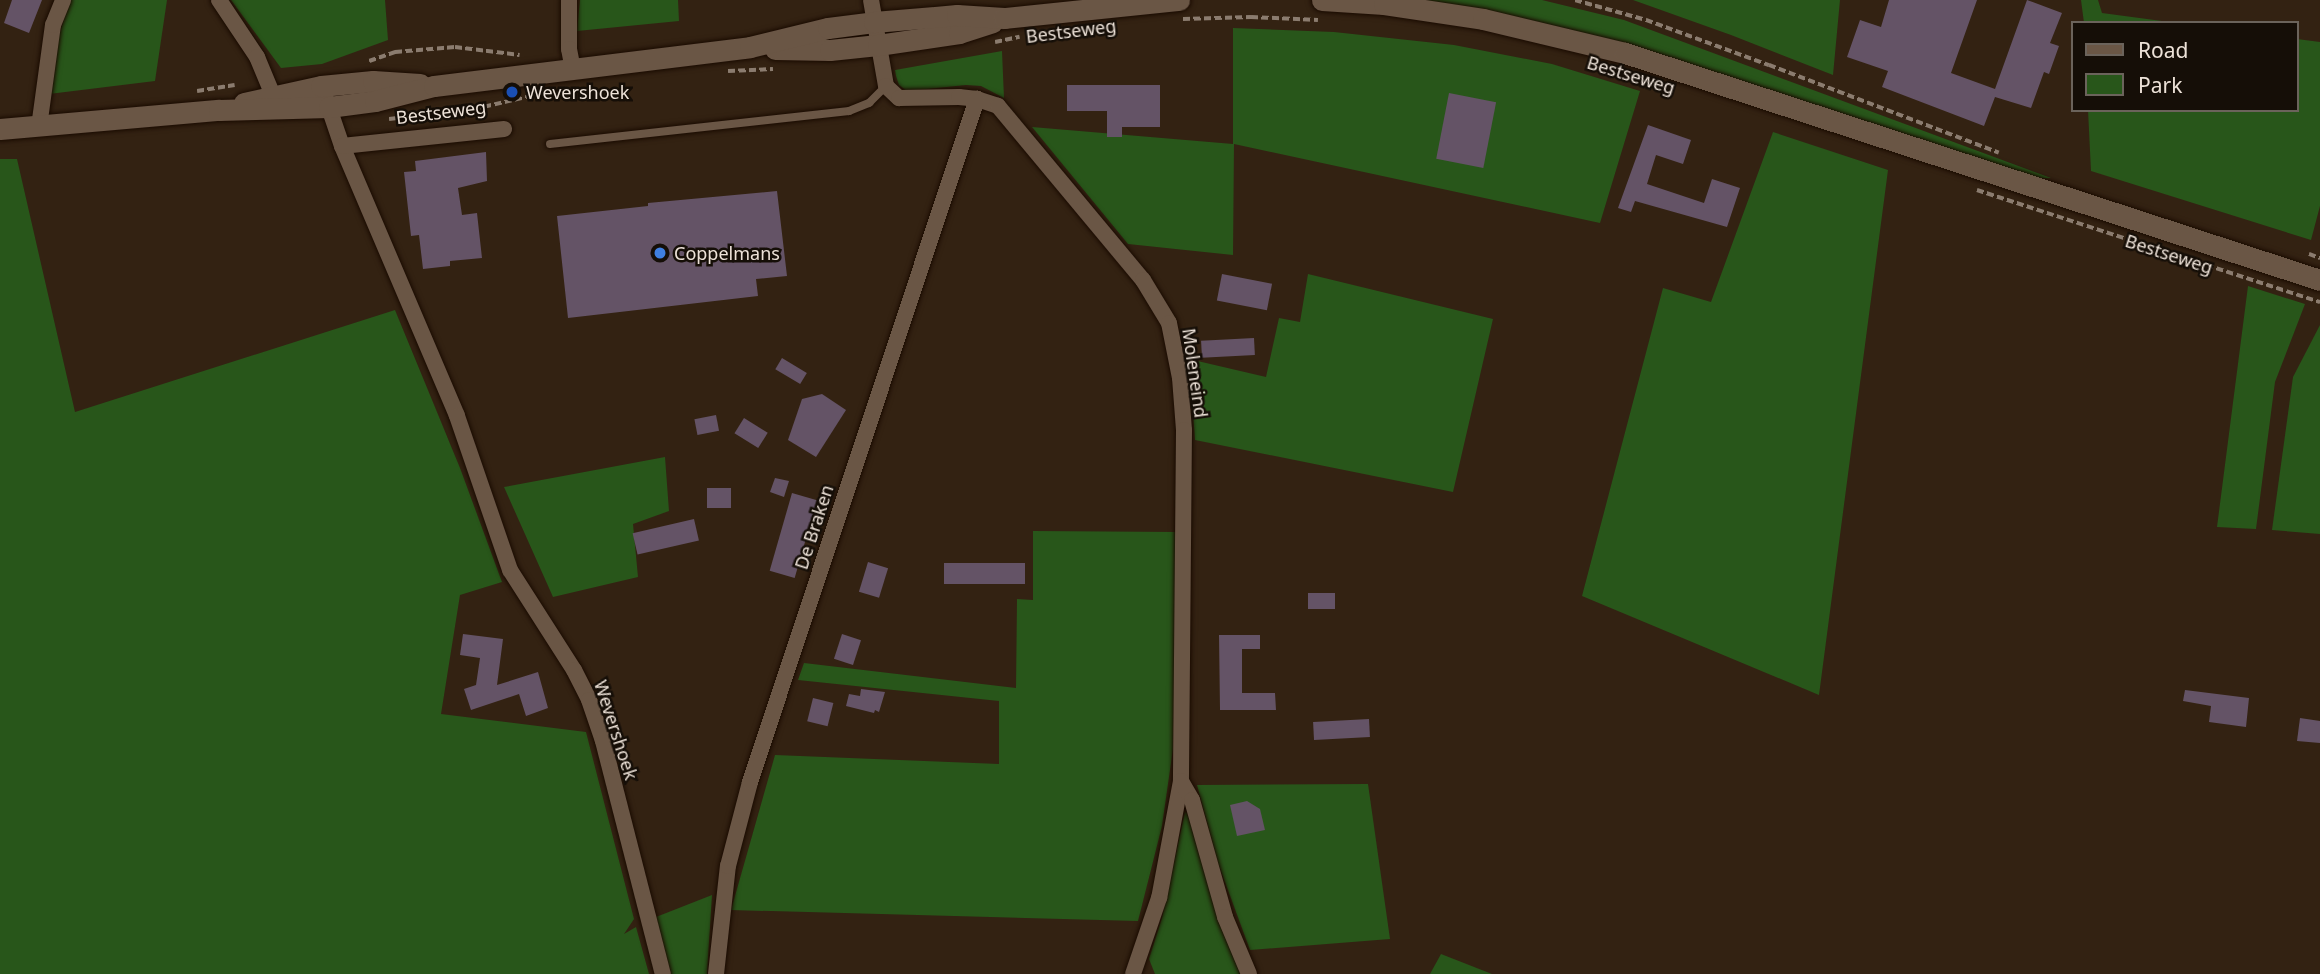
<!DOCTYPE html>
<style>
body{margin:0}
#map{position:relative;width:2320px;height:974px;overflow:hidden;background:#332212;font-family:"Noto Sans",sans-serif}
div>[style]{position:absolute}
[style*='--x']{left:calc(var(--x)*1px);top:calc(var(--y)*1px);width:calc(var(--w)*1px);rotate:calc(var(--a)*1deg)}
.green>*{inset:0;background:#28561a}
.building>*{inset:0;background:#645366;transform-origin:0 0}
.path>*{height:3.5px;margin-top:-1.75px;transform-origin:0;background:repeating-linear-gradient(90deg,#8b7c6f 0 7px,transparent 0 10.5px)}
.roads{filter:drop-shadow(0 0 2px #1a0b00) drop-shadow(0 0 2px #1a0b00)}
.lane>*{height:8px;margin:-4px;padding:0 4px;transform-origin:4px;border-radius:4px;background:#6a5645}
.street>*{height:16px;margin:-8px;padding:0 8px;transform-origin:8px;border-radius:8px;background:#6a5645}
.secondary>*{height:21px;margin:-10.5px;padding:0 10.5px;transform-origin:10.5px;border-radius:10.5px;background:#6a5645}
.dots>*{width:19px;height:19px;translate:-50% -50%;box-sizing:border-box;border:4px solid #150e07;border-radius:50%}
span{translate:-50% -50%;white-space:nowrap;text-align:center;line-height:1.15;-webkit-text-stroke:5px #150e07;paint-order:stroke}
.street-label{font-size:18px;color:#ede2d8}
.poi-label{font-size:18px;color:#ede2d8}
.left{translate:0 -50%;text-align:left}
.legend{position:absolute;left:2071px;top:21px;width:228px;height:91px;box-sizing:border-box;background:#150e07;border:2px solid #6b635b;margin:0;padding:9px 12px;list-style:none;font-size:21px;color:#ede2d8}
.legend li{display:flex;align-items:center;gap:14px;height:35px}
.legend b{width:35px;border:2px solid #6b635b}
</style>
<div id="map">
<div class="green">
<i style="clip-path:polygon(70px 0,167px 0,155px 81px,49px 94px,54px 51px)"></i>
<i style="clip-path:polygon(231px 0,385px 0,388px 40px,322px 64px,281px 68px)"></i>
<i style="clip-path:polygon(580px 0,678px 0,679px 21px,577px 31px)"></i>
<i style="clip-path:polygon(1417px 0,1542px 0,1624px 20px,2051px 178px,2029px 179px,1629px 44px,1500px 13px)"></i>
<i style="clip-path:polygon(1633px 0,1840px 0,1833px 75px,1731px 35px)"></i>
<i style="clip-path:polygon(2081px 0,2098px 0,2102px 13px,2177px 23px,2084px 23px)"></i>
<i style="clip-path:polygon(1233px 28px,1334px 32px,1454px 45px,1552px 64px,1640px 91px,1600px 223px,1234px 144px,1233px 255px,1128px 244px,1032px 127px,1233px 144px)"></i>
<i style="clip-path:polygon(2297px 39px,2320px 42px,2320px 206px,2311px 240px,2091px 171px,2088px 110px,2297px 110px)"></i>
<i style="clip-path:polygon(1002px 51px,1004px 98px,981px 86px,966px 85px,907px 91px,899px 85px,896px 76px,895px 70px)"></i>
<i style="clip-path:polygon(1773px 132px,1888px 170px,1819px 695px,1582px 596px,1663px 288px,1711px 302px)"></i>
<i style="clip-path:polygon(0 159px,17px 159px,75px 412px,395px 310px,460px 468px,502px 582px,460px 595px,441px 714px,586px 732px,634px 919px,624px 934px,636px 927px,649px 974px,0 974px)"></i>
<i style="clip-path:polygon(1308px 274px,1493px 319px,1453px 492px,1195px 440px,1189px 359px,1266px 377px,1279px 318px,1300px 322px)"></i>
<i style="clip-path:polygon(2248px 286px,2305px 304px,2275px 382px,2256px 529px,2217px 527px)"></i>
<i style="clip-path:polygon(2320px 325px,2320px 534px,2272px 530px,2293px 377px)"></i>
<i style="clip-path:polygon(665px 457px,669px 511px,633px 524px,638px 577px,553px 597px,504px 487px)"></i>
<i style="clip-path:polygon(1033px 531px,1178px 532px,1173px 749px,1162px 826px,1138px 921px,731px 910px,775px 755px,999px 764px,999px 701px,798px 680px,804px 663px,1016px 688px,1017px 599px,1033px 600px)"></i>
<i style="clip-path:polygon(1368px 784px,1390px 939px,1250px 950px,1218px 863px,1197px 785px)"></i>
<i style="clip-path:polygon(1185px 812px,1187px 813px,1240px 974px,1155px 974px,1149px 959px,1162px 918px)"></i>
<i style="clip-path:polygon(712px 895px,707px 974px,671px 974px,656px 917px)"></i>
<i style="clip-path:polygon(1441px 954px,1492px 974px,1430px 974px)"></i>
</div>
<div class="building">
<i style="clip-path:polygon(12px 0,42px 0,29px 33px,4px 23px)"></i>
<i style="clip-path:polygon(1889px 0,1977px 0,1951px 73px,1995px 89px,2027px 0,2062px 13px,2050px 43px,2059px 46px,2049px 74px,2044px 72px,2031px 108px,1995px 97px,1984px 126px,1882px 87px,1888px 71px,1847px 57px,1860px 20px,1881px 27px)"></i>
<i style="clip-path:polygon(1067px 85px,1160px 85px,1160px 127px,1122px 127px,1122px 137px,1107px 137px,1107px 111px,1067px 111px)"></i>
<i style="left:1449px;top:93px;width:48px;height:67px;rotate:11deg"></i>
<i style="clip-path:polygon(1648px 125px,1691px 140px,1683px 164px,1656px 155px,1647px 184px,1704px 203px,1712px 179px,1740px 188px,1727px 227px,1635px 201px,1631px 212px,1618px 208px)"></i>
<i style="clip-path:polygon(486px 152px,487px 181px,458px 188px,462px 215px,477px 213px,482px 258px,450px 261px,450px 266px,423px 269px,419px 235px,411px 236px,404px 172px,416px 171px,415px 161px)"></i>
<i style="clip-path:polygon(777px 191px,787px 276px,756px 279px,758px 296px,568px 318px,557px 216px,648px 206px,648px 203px)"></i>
<i style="left:1222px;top:274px;width:51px;height:27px;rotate:11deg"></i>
<i style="left:1254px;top:338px;width:17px;height:53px;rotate:87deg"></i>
<i style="left:782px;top:358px;width:29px;height:13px;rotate:31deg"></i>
<i style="clip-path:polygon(822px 394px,846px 410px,816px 457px,788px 440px,802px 399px)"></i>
<i style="left:716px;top:415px;width:16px;height:22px;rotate:79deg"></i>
<i style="left:744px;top:418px;width:28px;height:18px;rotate:32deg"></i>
<i style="clip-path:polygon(775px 478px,789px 481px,784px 497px,770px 492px)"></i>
<i style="left:707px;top:488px;width:24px;height:20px"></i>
<i style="left:792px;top:493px;width:26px;height:81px;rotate:16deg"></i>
<i style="left:694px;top:519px;width:22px;height:63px;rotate:77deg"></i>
<i style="left:868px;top:562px;width:21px;height:31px;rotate:17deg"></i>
<i style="left:944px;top:563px;width:81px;height:21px"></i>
<i style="left:1308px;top:593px;width:27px;height:16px"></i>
<i style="clip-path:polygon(463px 634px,503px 639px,497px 685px,538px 672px,548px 708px,526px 716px,519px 694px,471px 710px,464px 689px,476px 685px,480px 658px,460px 655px)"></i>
<i style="left:842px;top:634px;width:20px;height:26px;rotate:18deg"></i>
<i style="clip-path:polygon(1219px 635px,1260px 635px,1260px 649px,1242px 649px,1242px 693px,1275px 693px,1276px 710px,1220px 710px)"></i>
<i style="clip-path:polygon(861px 689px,885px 692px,879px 712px,875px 710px,874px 713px,846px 706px,849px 694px,860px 696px)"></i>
<i style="clip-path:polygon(2185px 690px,2249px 698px,2246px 727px,2209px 722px,2211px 706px,2183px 701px)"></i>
<i style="left:813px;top:698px;width:21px;height:24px;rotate:14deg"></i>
<i style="clip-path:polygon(2300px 718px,2320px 721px,2320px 743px,2297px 741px)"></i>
<i style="left:1369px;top:719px;width:18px;height:56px;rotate:87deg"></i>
<i style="clip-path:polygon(1247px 801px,1260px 809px,1265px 830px,1237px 836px,1230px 805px)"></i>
</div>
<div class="path">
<i style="--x:1575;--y:0;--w:74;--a:15.7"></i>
<i style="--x:1646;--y:20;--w:131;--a:20.1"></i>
<i style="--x:1769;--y:65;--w:246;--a:20.9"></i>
<i style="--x:1183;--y:19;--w:68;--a:-1.7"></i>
<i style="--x:1251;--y:17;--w:67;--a:2.6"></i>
<i style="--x:995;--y:42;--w:25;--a:-12"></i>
<i style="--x:369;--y:61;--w:28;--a:-19"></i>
<i style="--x:395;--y:52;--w:60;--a:-4.8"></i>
<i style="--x:455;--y:47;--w:65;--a:7"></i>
<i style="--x:728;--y:71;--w:45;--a:-2.5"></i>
<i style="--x:197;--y:91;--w:38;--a:-9"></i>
<i style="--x:389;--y:119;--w:86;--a:-6.7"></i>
<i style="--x:474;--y:109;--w:72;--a:-12.9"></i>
<i style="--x:1977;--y:190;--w:361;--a:18.1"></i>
<i style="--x:2309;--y:254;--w:12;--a:20"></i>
</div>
<div class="roads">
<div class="lane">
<i style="--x:550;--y:144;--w:301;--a:-6.3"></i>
<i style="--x:849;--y:111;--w:22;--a:-22"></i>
<i style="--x:869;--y:103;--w:24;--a:-45"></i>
</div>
<div class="street">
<i style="--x:219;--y:0;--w:69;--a:56.3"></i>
<i style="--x:257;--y:57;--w:52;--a:67.4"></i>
<i style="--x:569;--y:0;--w:49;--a:90"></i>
<i style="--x:569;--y:49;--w:20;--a:79"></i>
<i style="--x:871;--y:0;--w:87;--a:80.1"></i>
<i style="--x:886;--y:86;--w:18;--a:43"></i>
<i style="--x:899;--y:98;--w:60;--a:-1"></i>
<i style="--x:959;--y:97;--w:18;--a:6"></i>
<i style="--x:977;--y:99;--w:22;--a:18"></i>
<i style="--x:998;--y:106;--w:226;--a:50.2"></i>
<i style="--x:1143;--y:280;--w:50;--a:58.8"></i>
<i style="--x:1169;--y:323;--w:56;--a:78.7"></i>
<i style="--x:1180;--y:378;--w:52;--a:85.6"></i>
<i style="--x:1184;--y:430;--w:351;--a:90.5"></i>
<i style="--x:1181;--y:781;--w:119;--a:100.6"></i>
<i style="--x:1159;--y:898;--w:80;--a:108.9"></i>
<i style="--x:326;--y:99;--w:50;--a:71.2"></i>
<i style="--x:342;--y:146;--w:293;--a:66.9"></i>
<i style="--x:457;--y:416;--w:163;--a:71"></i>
<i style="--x:510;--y:570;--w:119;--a:57.4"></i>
<i style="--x:574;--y:670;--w:34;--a:63"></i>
<i style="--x:589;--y:700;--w:43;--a:71.1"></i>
<i style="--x:603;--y:741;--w:241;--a:75.6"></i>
<i style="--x:39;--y:127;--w:103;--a:-82.2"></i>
<i style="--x:53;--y:25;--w:27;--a:-68"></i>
<i style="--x:342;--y:146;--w:163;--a:-6"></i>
<i style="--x:1181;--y:781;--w:22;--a:60"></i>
<i style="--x:1192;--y:800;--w:122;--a:74.2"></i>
<i style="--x:1225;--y:917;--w:62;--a:67.2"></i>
<i style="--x:716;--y:974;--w:109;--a:-83.7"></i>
<i style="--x:728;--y:866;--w:87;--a:-75.3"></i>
<i style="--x:750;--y:782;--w:720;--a:-71.62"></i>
</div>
<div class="secondary">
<i style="--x:1322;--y:0;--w:62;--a:3.7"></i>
<i style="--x:1384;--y:4;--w:100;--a:8.6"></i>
<i style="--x:1483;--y:19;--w:146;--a:13.5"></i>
<i style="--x:1625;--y:53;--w:731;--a:18.09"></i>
<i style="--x:775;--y:49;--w:55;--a:1"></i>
<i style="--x:830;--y:50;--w:48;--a:-5.9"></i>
<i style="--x:878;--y:45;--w:82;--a:-8.4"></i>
<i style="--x:959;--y:33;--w:35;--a:-18"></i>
<i style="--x:244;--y:103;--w:79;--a:-12.4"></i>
<i style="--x:321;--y:86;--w:52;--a:-5.5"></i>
<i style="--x:373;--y:81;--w:47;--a:3.7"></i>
<i style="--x:0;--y:129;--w:220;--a:-5"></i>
<i style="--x:219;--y:110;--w:110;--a:-1.6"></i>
<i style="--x:329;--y:107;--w:46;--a:-7.4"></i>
<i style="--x:375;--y:101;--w:61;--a:-14.3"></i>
<i style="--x:434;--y:86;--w:318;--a:-7"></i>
<i style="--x:750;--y:47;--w:80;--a:-13.7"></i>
<i style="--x:828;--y:28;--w:46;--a:-7.4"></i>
<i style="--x:874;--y:22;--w:83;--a:-4.8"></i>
<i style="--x:957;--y:15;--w:47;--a:3.7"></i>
<i style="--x:1004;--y:18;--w:176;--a:-5.9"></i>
</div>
</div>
<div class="dots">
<i style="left:512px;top:92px;background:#1a4fb4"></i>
<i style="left:660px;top:253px;background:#3f7fe0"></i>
</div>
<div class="street-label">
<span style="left:1071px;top:31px;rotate:-7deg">Bestseweg</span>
<span style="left:1631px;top:75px;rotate:17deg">Bestseweg</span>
<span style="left:441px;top:112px;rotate:-7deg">Bestseweg</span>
<span style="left:2169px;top:254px;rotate:18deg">Bestseweg</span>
<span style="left:1195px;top:373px;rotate:82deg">Moleneind</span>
<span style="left:814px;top:527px;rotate:-72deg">De Braken</span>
<span style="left:616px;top:730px;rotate:72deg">Wevershoek</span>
</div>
<div class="poi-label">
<span class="left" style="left:526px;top:92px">Wevershoek</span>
<span class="left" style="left:674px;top:253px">Coppelmans</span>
</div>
<ul class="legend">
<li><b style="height:9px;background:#6a5645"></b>Road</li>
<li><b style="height:19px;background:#28561a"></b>Park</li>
</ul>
</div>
